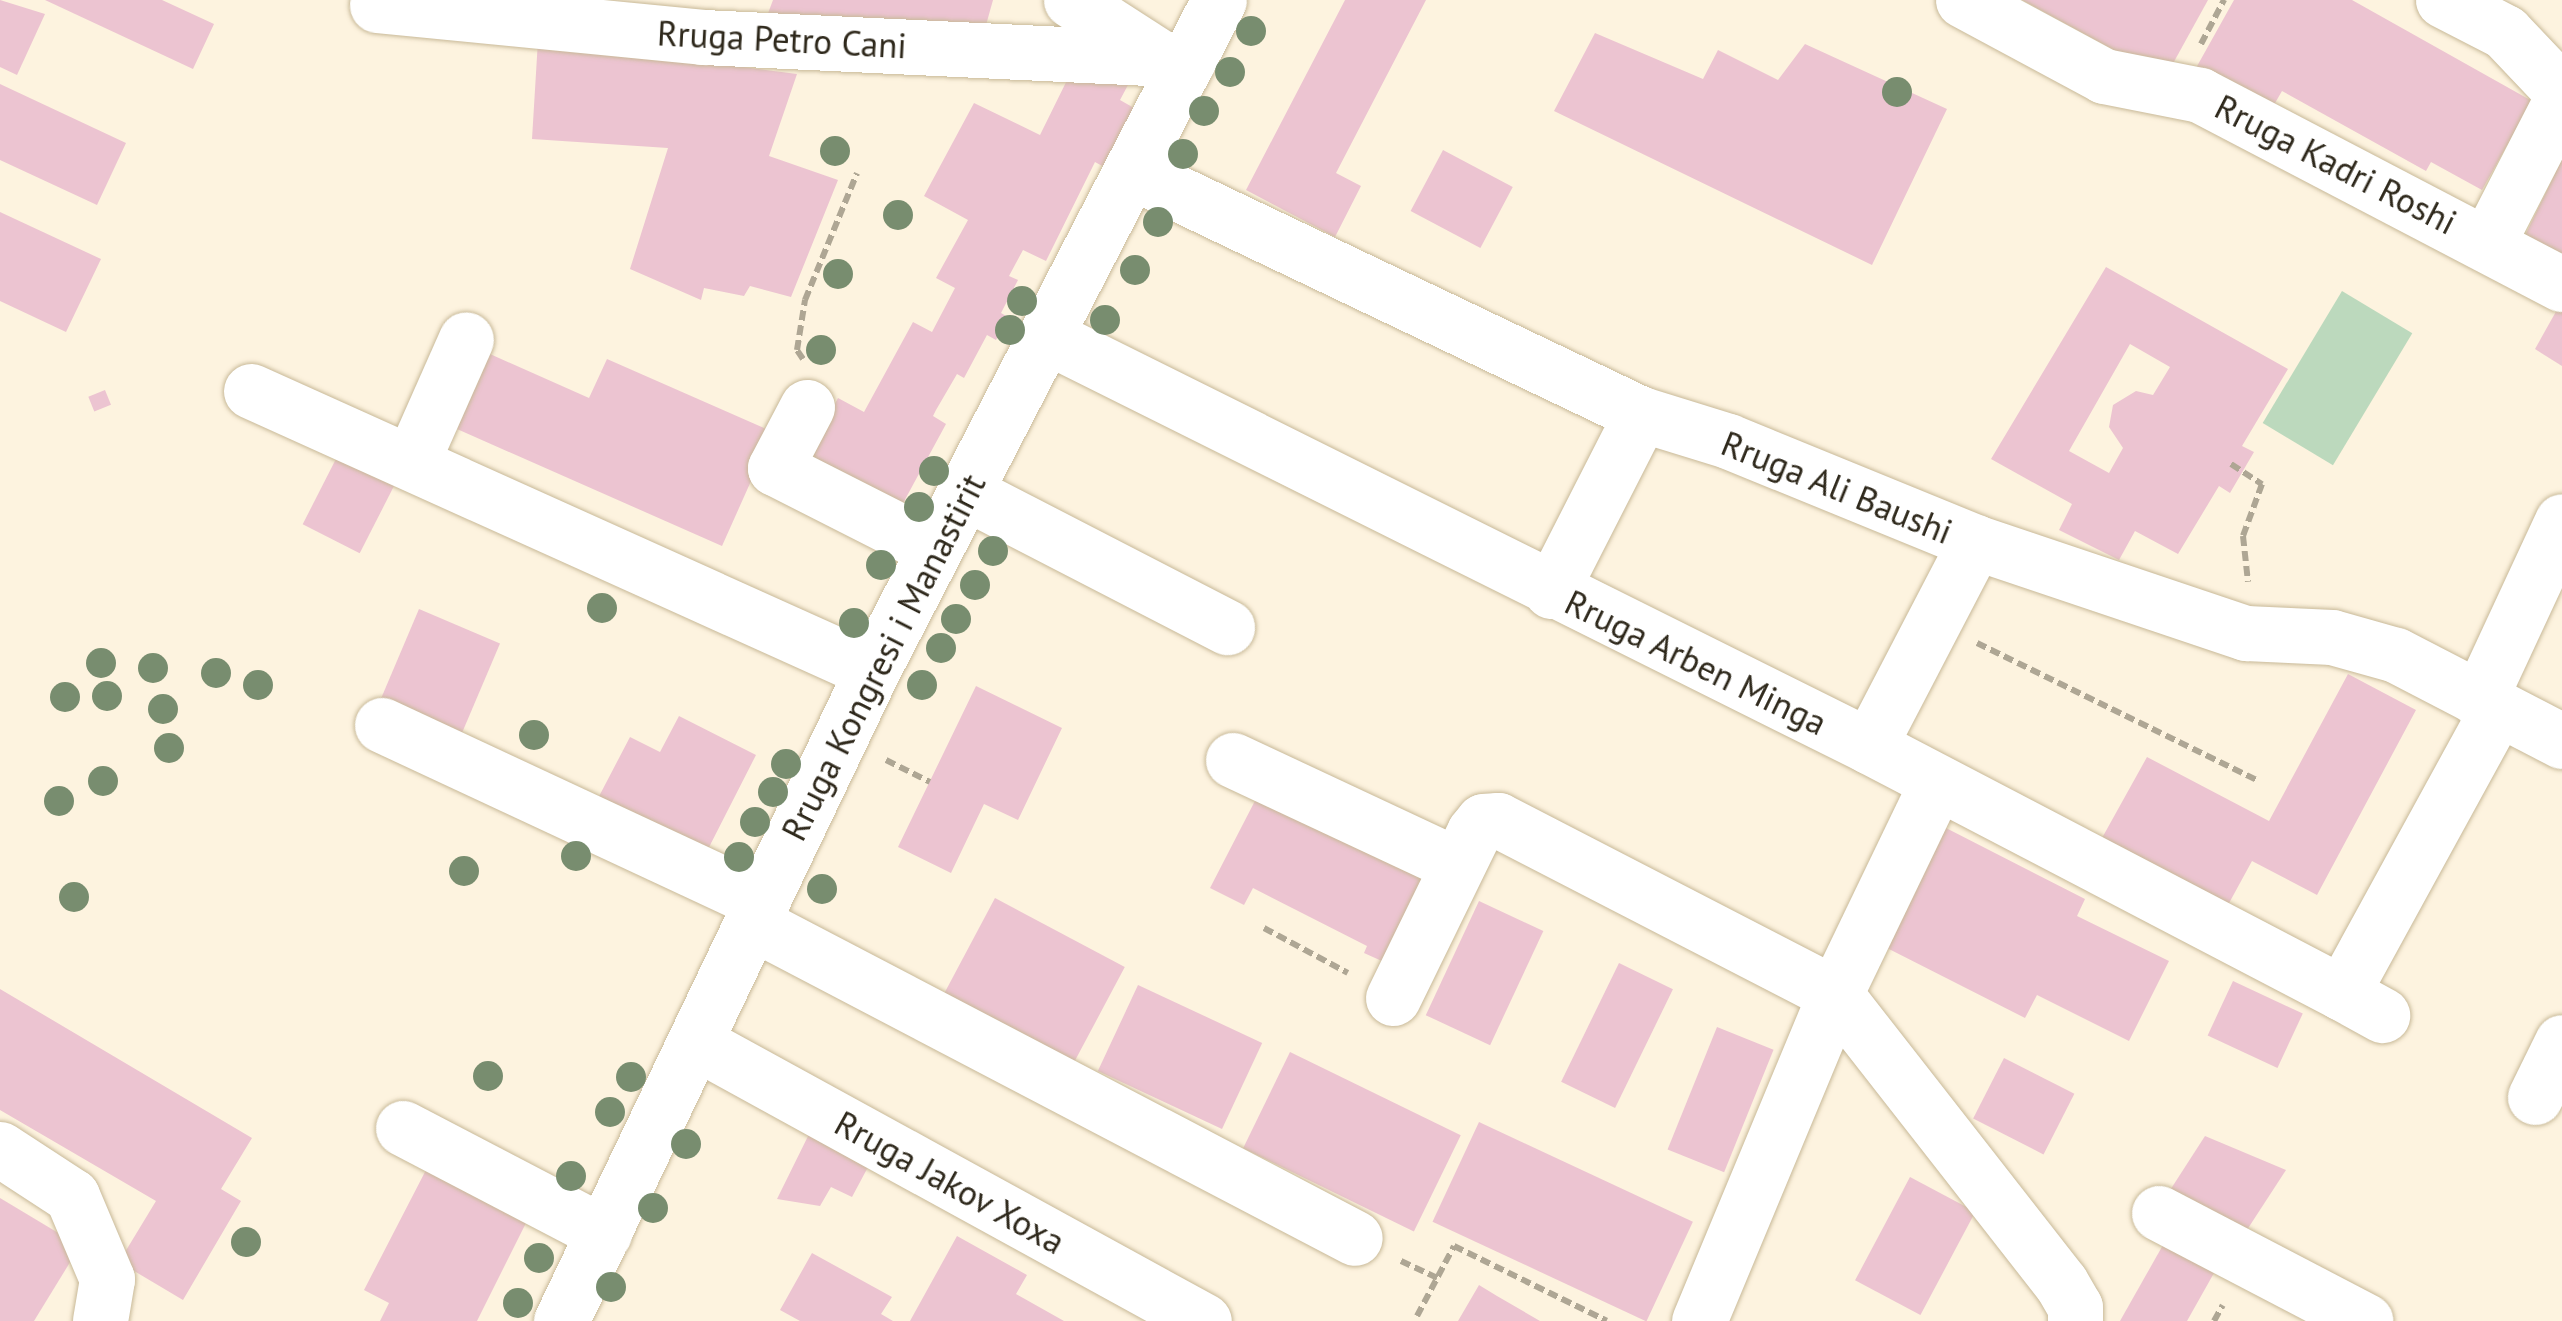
<!DOCTYPE html>
<style>
body{margin:0}
#map{position:relative;width:2562px;height:1321px;overflow:hidden;background:#fdf3df;font-family:"PT Sans",sans-serif}
div>[style]{position:absolute}
[style*='--x']{left:calc(var(--x)*1px);top:calc(var(--y)*1px);width:calc(var(--w)*1px);rotate:calc(var(--a)*1deg)}
.green>*{inset:0;background:#bcd9bd;transform-origin:0 0}
.building>*{inset:0;background:#ecc4d1;transform-origin:0 0}
.path>*{height:6px;margin-top:-3px;transform-origin:0;background:repeating-linear-gradient(90deg,#aea694 0 10px,transparent 0 15px)}
.roads{filter:drop-shadow(0 0 2px #c8b998) drop-shadow(0 0 2px #c8b998)}
.minor>*{height:55px;margin:-27.5px;padding:0 27.5px;transform-origin:27.5px;border-radius:27.5px;background:#fff}
.trees>*{width:30px;height:30px;margin:-15px;border-radius:50%;background:#788d6f}
span{translate:-50% -50%;white-space:nowrap;text-align:center;line-height:1.15;-webkit-text-stroke:8px #fff;paint-order:stroke}
.street-label{font-size:35px;color:#2e281b}
</style>
<div id="map">
<div class="green">
<i style="left:2342px;top:291px;width:82px;height:154px;rotate:31deg"></i>
</div>
<div class="building">
<i style="clip-path:polygon(0 0,45px 14px,17px 75px,0 67px)"></i>
<i style="clip-path:polygon(45px 0,162px 0,214px 24px,193px 69px)"></i>
<i style="clip-path:polygon(773px 0,993px 0,981px 43px,764px 24px)"></i>
<i style="clip-path:polygon(1345px 0,1426px 0,1336px 173px,1361px 186px,1335px 237px,1246px 190px)"></i>
<i style="clip-path:polygon(2022px 0,2208px 0,2165px 78px)"></i>
<i style="clip-path:polygon(2234px 0,2352px 0,2532px 101px,2482px 190px,2431px 162px,2426px 171px,2282px 91px,2271px 110px,2196px 68px)"></i>
<i style="clip-path:polygon(1595px 33px,1703px 79px,1718px 50px,1778px 80px,1805px 44px,1947px 109px,1872px 265px,1554px 111px)"></i>
<i style="clip-path:polygon(538px 40px,797px 74px,769px 156px,838px 180px,791px 297px,750px 286px,744px 296px,704px 288px,701px 300px,630px 269px,668px 148px,532px 139px)"></i>
<i style="clip-path:polygon(1075px 64px,1136px 70px,1120px 100px,1134px 108px,1104px 167px,1095px 162px,1046px 261px,1023px 250px,1009px 276px,1018px 280px,1001px 313px,1008px 317px,996px 340px,987px 335px,964px 378px,957px 374px,936px 410px,933px 416px,946px 424px,895px 518px,801px 467px,838px 398px,864px 412px,913px 322px,932px 332px,955px 288px,936px 278px,968px 220px,924px 196px,974px 103px,1040px 135px)"></i>
<i style="clip-path:polygon(0 84px,126px 143px,97px 205px,0 160px)"></i>
<i style="left:1443px;top:150px;width:79px;height:69px;rotate:28deg"></i>
<i style="clip-path:polygon(2562px 159px,2562px 272px,2518px 250px)"></i>
<i style="clip-path:polygon(0 212px,101px 259px,66px 332px,0 301px)"></i>
<i style="clip-path:polygon(evenodd,2106px 267px,2288px 369px,2242px 446px,2254px 452px,2230px 493px,2219px 486px,2178px 554px,2135px 531px,2119px 560px,2059px 530px,2072px 504px,1991px 459px,2106px 267px,2130px 344px,2170px 367px,2153px 395px,2136px 391px,2113px 405px,2109px 427px,2123px 448px,2109px 473px,2069px 451px,2130px 344px)"></i>
<i style="clip-path:polygon(2558px 308px,2562px 310px,2562px 366px,2535px 349px)"></i>
<i style="clip-path:polygon(490px 354px,589px 398px,607px 359px,773px 432px,722px 546px,457px 429px)"></i>
<i style="left:105px;top:390px;width:16px;height:18px;rotate:68deg"></i>
<i style="left:339px;top:453px;width:64px;height:80px;rotate:27deg"></i>
<i style="left:419px;top:609px;width:88px;height:114px;rotate:23deg"></i>
<i style="clip-path:polygon(2348px 674px,2416px 710px,2317px 895px,2252px 861px,2228px 905px,2102px 838px,2147px 757px,2269px 821px)"></i>
<i style="clip-path:polygon(976px 686px,1062px 728px,1018px 820px,984px 804px,951px 873px,898px 847px)"></i>
<i style="clip-path:polygon(679px 716px,756px 755px,703px 859px,595px 804px,630px 737px,660px 752px)"></i>
<i style="clip-path:polygon(1258px 795px,1434px 866px,1384px 962px,1364px 953px,1367px 946px,1253px 888px,1244px 905px,1210px 888px)"></i>
<i style="clip-path:polygon(1946px 828px,2085px 899px,2077px 916px,2169px 961px,2129px 1041px,2037px 995px,2025px 1018px,1885px 947px)"></i>
<i style="left:995px;top:898px;width:147px;height:108px;rotate:28deg"></i>
<i style="left:1479px;top:901px;width:71px;height:126px;rotate:25deg"></i>
<i style="left:1619px;top:963px;width:60px;height:132px;rotate:26deg"></i>
<i style="left:2233px;top:981px;width:77px;height:60px;rotate:25deg"></i>
<i style="left:1138px;top:985px;width:137px;height:95px;rotate:25deg"></i>
<i style="clip-path:polygon(0 989px,252px 1138px,221px 1189px,241px 1201px,183px 1300px,119px 1262px,156px 1201px,0 1110px)"></i>
<i style="left:1717px;top:1027px;width:61px;height:132px;rotate:22deg"></i>
<i style="left:1290px;top:1052px;width:190px;height:107px;rotate:26deg"></i>
<i style="left:2004px;top:1058px;width:79px;height:68px;rotate:27deg"></i>
<i style="clip-path:polygon(815px 1122px,875px 1154px,852px 1197px,831px 1187px,820px 1206px,777px 1199px)"></i>
<i style="left:1479px;top:1122px;width:236px;height:110px;rotate:25deg"></i>
<i style="clip-path:polygon(2205px 1136px,2286px 1170px,2243px 1236px,2165px 1198px)"></i>
<i style="clip-path:polygon(426px 1170px,527px 1221px,477px 1321px,380px 1321px,389px 1303px,364px 1290px)"></i>
<i style="left:1910px;top:1177px;width:74px;height:117px;rotate:28deg"></i>
<i style="clip-path:polygon(0 1198px,80px 1246px,34px 1321px,0 1321px)"></i>
<i style="clip-path:polygon(957px 1236px,1027px 1275px,1016px 1294px,1064px 1321px,910px 1321px)"></i>
<i style="clip-path:polygon(2163px 1245px,2214px 1273px,2187px 1321px,2120px 1321px)"></i>
<i style="clip-path:polygon(812px 1253px,892px 1297px,881px 1314px,893px 1321px,800px 1321px,780px 1310px)"></i>
<i style="clip-path:polygon(1479px 1285px,1497px 1296px,1540px 1321px,1458px 1321px)"></i>
</div>
<div class="path">
<i style="--x:2201;--y:44;--w:50;--a:-62.4"></i>
<i style="--x:803;--y:359;--w:11;--a:-124"></i>
<i style="--x:797;--y:350;--w:51;--a:-80.9"></i>
<i style="--x:805;--y:300;--w:137;--a:-67.7"></i>
<i style="--x:2231;--y:464;--w:37;--a:33"></i>
<i style="--x:2262;--y:484;--w:55;--a:110.1"></i>
<i style="--x:2243;--y:536;--w:46;--a:83.8"></i>
<i style="--x:1977;--y:643;--w:314;--a:26.1"></i>
<i style="--x:886;--y:760;--w:49;--a:26.6"></i>
<i style="--x:1264;--y:928;--w:95;--a:28.2"></i>
<i style="--x:1401;--y:1261;--w:40;--a:25"></i>
<i style="--x:1417;--y:1316;--w:79;--a:-62.1"></i>
<i style="--x:1454;--y:1246;--w:170;--a:26.1"></i>
<i style="--x:2214;--y:1321;--w:18;--a:-61"></i>
</div>
<div class="roads">
<div class="minor">
<i style="--x:1071;--y:0;--w:107;--a:32.8"></i>
<i style="--x:1963;--y:0;--w:160;--a:28.3"></i>
<i style="--x:2104;--y:76;--w:98;--a:11.2"></i>
<i style="--x:2200;--y:95;--w:408;--a:27.6"></i>
<i style="--x:2443;--y:0;--w:70;--a:27.3"></i>
<i style="--x:2505;--y:32;--w:83;--a:46.5"></i>
<i style="--x:377;--y:5;--w:328;--a:5.6"></i>
<i style="--x:703;--y:37;--w:486;--a:2.7"></i>
<i style="--x:1131;--y:171;--w:565;--a:25.48"></i>
<i style="--x:1641;--y:414;--w:91;--a:17.2"></i>
<i style="--x:1728;--y:441;--w:267;--a:22.2"></i>
<i style="--x:1975;--y:542;--w:286;--a:18.6"></i>
<i style="--x:2246;--y:633;--w:86;--a:2.7"></i>
<i style="--x:2332;--y:637;--w:66;--a:15.7"></i>
<i style="--x:2396;--y:655;--w:187;--a:27.4"></i>
<i style="--x:2488;--y:242;--w:162;--a:-62.8"></i>
<i style="--x:1048;--y:337;--w:917;--a:26.48"></i>
<i style="--x:1869;--y:746;--w:534;--a:27.57"></i>
<i style="--x:2342;--y:993;--w:323;--a:-61.3"></i>
<i style="--x:251;--y:391;--w:681;--a:24.27"></i>
<i style="--x:807;--y:407;--w:69;--a:117.7"></i>
<i style="--x:775;--y:468;--w:179;--a:26.9"></i>
<i style="--x:412;--y:461;--w:133;--a:-66.1"></i>
<i style="--x:965;--y:492;--w:295;--a:27.3"></i>
<i style="--x:1551;--y:591;--w:199;--a:-63"></i>
<i style="--x:2479;--y:700;--w:197;--a:-65.1"></i>
<i style="--x:382;--y:725;--w:419;--a:25"></i>
<i style="--x:1869;--y:746;--w:230;--a:-62.5"></i>
<i style="--x:1233;--y:760;--w:247;--a:25.1"></i>
<i style="--x:753;--y:923;--w:679;--a:27.62"></i>
<i style="--x:2342;--y:993;--w:46;--a:28.8"></i>
<i style="--x:1393;--y:998;--w:185;--a:-64"></i>
<i style="--x:1474;--y:832;--w:14;--a:-51"></i>
<i style="--x:1483;--y:821;--w:15;--a:-4"></i>
<i style="--x:1498;--y:820;--w:379;--a:27.3"></i>
<i style="--x:1835;--y:994;--w:367;--a:52"></i>
<i style="--x:2061;--y:1283;--w:28;--a:60"></i>
<i style="--x:2075;--y:1307;--w:14;--a:90"></i>
<i style="--x:697;--y:1043;--w:578;--a:28.74"></i>
<i style="--x:2535;--y:1097;--w:61;--a:-63.9"></i>
<i style="--x:403;--y:1128;--w:227;--a:27.6"></i>
<i style="--x:0;--y:1149;--w:86;--a:33.1"></i>
<i style="--x:72;--y:1196;--w:90;--a:67.1"></i>
<i style="--x:107;--y:1279;--w:43;--a:99.5"></i>
<i style="--x:2159;--y:1213;--w:233;--a:27.6"></i>
<i style="--x:561;--y:1321;--w:721;--a:-64.43"></i>
<i style="--x:872;--y:671;--w:755;--a:-62.65"></i>
<i style="--x:1699;--y:1321;--w:354;--a:-67.4"></i>
<i style="--x:1835;--y:994;--w:235;--a:-64.3"></i>
</div>
</div>
<div class="trees">
<i style="left:1251px;top:31px"></i>
<i style="left:1230px;top:72px"></i>
<i style="left:1897px;top:92px"></i>
<i style="left:1204px;top:111px"></i>
<i style="left:835px;top:151px"></i>
<i style="left:1183px;top:154px"></i>
<i style="left:898px;top:215px"></i>
<i style="left:1158px;top:222px"></i>
<i style="left:1135px;top:270px"></i>
<i style="left:838px;top:274px"></i>
<i style="left:1022px;top:301px"></i>
<i style="left:1105px;top:320px"></i>
<i style="left:1010px;top:330px"></i>
<i style="left:821px;top:350px"></i>
<i style="left:934px;top:471px"></i>
<i style="left:919px;top:507px"></i>
<i style="left:993px;top:551px"></i>
<i style="left:881px;top:565px"></i>
<i style="left:975px;top:585px"></i>
<i style="left:602px;top:608px"></i>
<i style="left:956px;top:619px"></i>
<i style="left:854px;top:623px"></i>
<i style="left:941px;top:648px"></i>
<i style="left:101px;top:663px"></i>
<i style="left:153px;top:668px"></i>
<i style="left:216px;top:673px"></i>
<i style="left:258px;top:685px"></i>
<i style="left:922px;top:685px"></i>
<i style="left:107px;top:696px"></i>
<i style="left:65px;top:697px"></i>
<i style="left:163px;top:709px"></i>
<i style="left:534px;top:735px"></i>
<i style="left:169px;top:748px"></i>
<i style="left:786px;top:764px"></i>
<i style="left:103px;top:781px"></i>
<i style="left:773px;top:792px"></i>
<i style="left:59px;top:801px"></i>
<i style="left:755px;top:822px"></i>
<i style="left:576px;top:856px"></i>
<i style="left:739px;top:857px"></i>
<i style="left:464px;top:871px"></i>
<i style="left:822px;top:889px"></i>
<i style="left:74px;top:897px"></i>
<i style="left:488px;top:1076px"></i>
<i style="left:631px;top:1077px"></i>
<i style="left:610px;top:1112px"></i>
<i style="left:686px;top:1144px"></i>
<i style="left:571px;top:1176px"></i>
<i style="left:653px;top:1208px"></i>
<i style="left:246px;top:1242px"></i>
<i style="left:539px;top:1258px"></i>
<i style="left:611px;top:1287px"></i>
<i style="left:518px;top:1303px"></i>
</div>
<div class="street-label">
<span style="left:782px;top:39px;rotate:3deg">Rruga Petro Cani</span>
<span style="left:2336px;top:164px;rotate:27deg">Rruga Kadri Roshi</span>
<span style="left:1837px;top:487px;rotate:22deg">Rruga Ali Baushi</span>
<span style="left:883px;top:657px;rotate:-63deg">Rruga Kongresi i Manastirit</span>
<span style="left:1696px;top:662px;rotate:26deg">Rruga Arben Minga</span>
<span style="left:950px;top:1182px;rotate:29deg">Rruga Jakov Xoxa</span>
</div>
</div>
